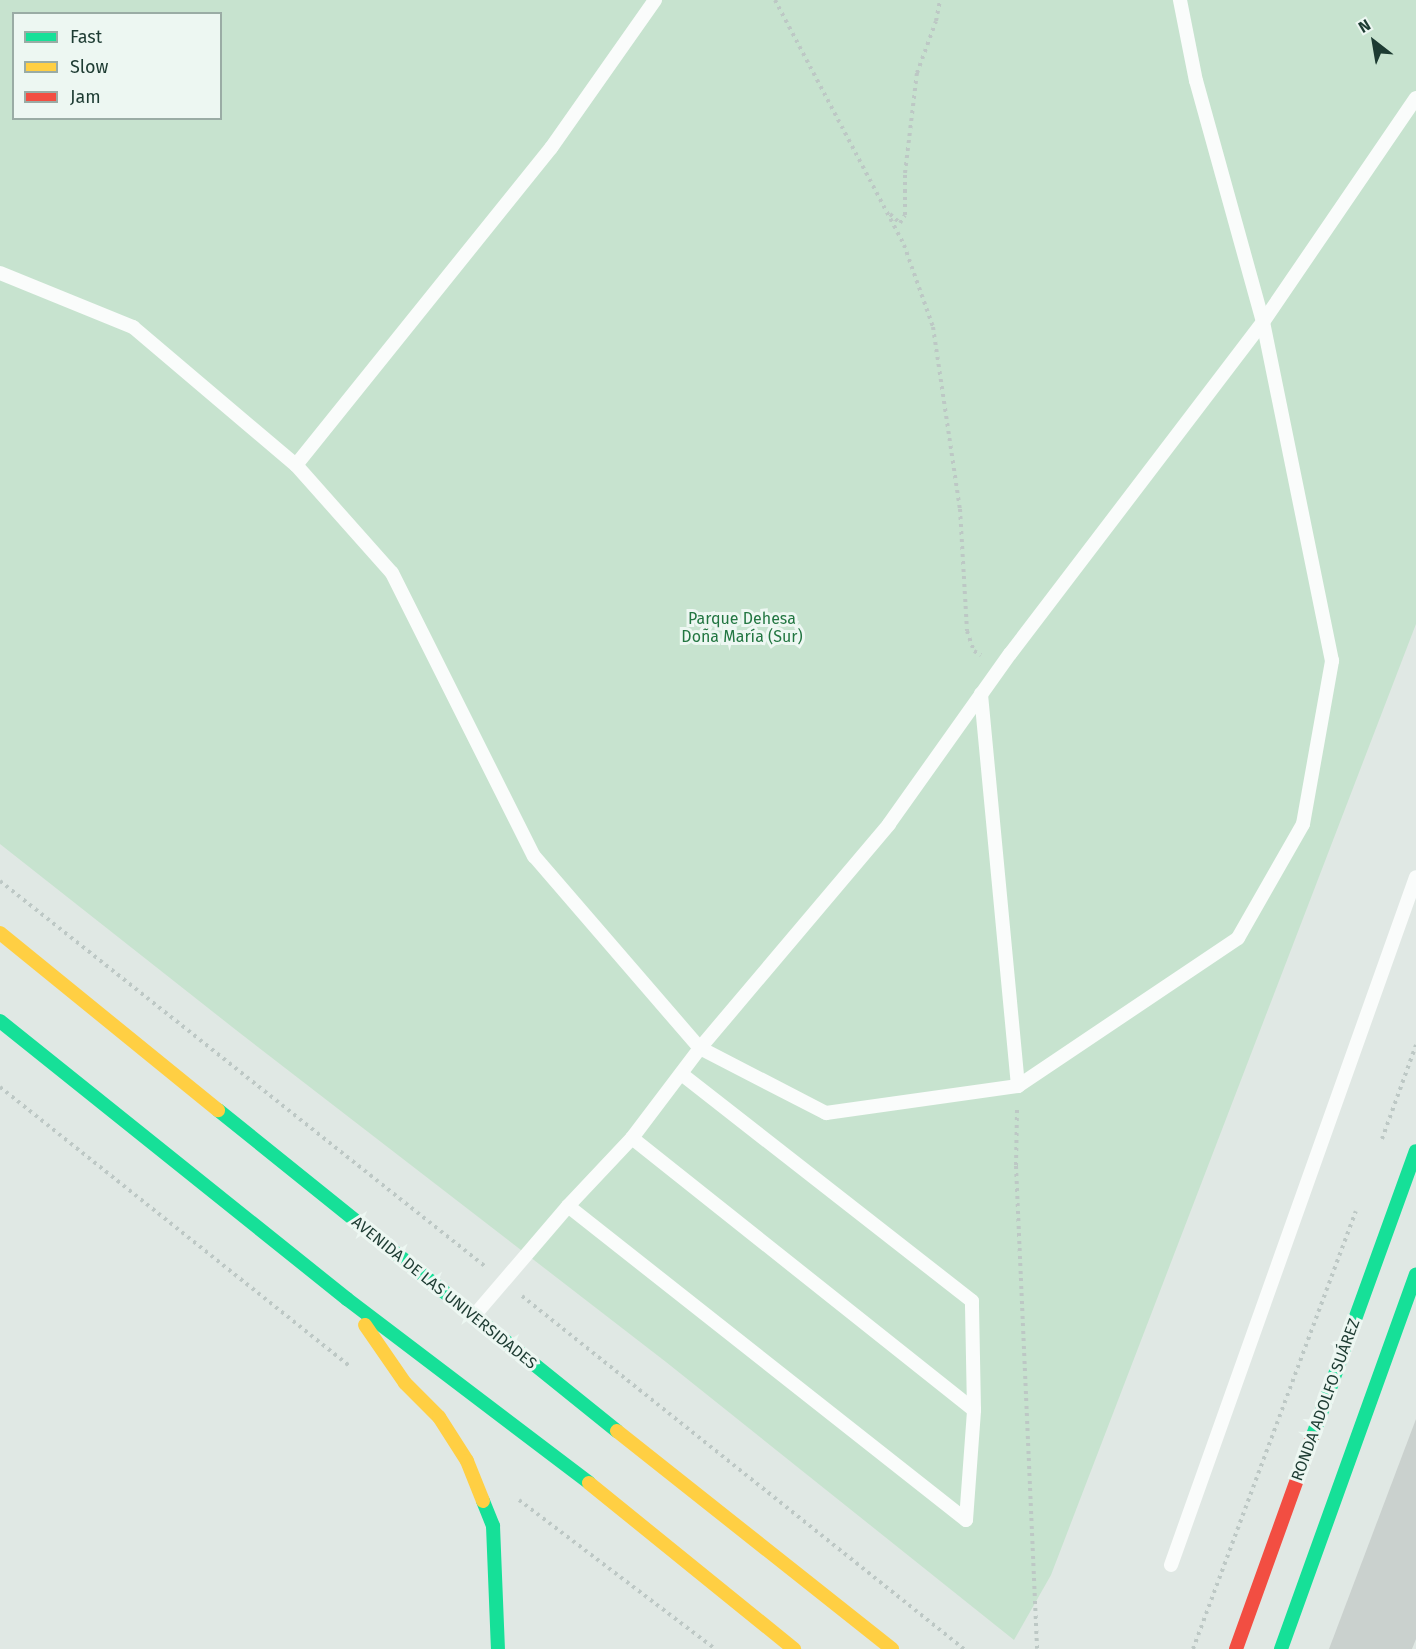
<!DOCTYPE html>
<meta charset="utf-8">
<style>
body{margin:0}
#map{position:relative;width:1416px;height:1649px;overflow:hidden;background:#e0e8e4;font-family:"Fira Sans",sans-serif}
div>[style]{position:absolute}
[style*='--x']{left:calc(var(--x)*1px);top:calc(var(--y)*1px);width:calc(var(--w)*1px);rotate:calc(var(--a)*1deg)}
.green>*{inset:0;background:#c7e3cf}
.building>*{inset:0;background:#cad1ce}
.path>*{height:4px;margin-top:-2px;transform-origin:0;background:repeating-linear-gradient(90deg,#bdc8c5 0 3px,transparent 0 7.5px)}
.lane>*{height:14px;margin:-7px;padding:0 7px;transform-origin:7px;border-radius:7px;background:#fafcfb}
.fast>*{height:14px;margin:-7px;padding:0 7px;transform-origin:7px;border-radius:7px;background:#16e098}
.slow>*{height:14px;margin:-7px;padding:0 7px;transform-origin:7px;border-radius:7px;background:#ffcf43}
.jam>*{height:14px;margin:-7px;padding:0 7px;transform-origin:7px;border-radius:7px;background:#f24e42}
span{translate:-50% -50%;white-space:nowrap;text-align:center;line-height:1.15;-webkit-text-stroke:6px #edf7f2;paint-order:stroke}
.park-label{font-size:16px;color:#227641}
.street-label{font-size:16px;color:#1d3b32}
.legend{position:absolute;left:12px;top:12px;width:210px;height:108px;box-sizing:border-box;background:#edf7f2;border:2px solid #9aaca5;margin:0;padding:8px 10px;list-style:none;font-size:18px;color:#1d3b32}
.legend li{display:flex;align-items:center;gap:12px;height:30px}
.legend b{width:30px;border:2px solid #9aaca5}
.north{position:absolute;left:1344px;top:12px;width:60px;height:60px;-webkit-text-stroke:4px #edf7f2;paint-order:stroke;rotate:329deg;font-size:16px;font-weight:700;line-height:24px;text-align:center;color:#1d3b32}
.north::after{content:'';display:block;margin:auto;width:21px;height:27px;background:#1d3b32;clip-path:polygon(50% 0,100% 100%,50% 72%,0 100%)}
</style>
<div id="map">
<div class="green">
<i style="clip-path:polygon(evenodd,0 0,1416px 0,1416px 624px,1051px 1575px,1014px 1640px,666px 1362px,236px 1030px,0 844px,0 0,14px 14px,220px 14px,220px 118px,14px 118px,14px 14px)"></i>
</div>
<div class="building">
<i style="clip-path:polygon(1416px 1419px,1416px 1639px,1412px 1649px,1329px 1649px)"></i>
</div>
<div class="path">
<i style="--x:775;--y:0;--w:277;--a:62.2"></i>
<i style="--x:904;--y:245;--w:87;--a:70.5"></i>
<i style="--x:933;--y:327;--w:184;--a:81.6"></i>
<i style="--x:960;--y:509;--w:122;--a:86.7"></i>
<i style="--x:967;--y:631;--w:21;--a:71"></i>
<i style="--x:974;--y:651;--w:8;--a:30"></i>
<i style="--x:890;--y:214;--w:13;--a:42"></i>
<i style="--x:900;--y:223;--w:9;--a:-58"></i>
<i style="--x:905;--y:215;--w:42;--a:-90"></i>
<i style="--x:905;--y:173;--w:101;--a:-83.2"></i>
<i style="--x:917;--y:73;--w:55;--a:-69.9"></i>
<i style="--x:936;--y:21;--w:21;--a:-79"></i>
<i style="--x:0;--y:881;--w:621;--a:38.46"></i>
<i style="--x:0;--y:1087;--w:449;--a:38.6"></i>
<i style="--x:1017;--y:1110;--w:56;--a:91"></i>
<i style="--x:1016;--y:1166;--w:483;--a:87.5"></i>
<i style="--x:1382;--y:1139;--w:100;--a:-70.1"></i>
<i style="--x:522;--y:1296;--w:566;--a:38.61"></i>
<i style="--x:519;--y:1500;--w:246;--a:37.2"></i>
<i style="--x:1193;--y:1649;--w:467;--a:-69.6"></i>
</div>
<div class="lane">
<i style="--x:0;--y:273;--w:144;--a:22.1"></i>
<i style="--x:133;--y:327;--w:214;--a:40.3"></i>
<i style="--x:296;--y:465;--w:144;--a:48.4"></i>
<i style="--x:392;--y:573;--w:317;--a:63.4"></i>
<i style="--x:534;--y:856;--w:254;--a:49.2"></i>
<i style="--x:700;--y:1048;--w:142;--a:27.3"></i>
<i style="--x:826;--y:1113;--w:194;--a:-8"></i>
<i style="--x:1018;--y:1086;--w:394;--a:-95.4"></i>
<i style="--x:296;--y:465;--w:407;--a:-51.2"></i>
<i style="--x:551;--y:148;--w:181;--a:-54.9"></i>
<i style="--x:1018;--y:1086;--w:265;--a:-33.9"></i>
<i style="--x:1238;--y:938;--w:131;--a:-60.3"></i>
<i style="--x:1303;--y:824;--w:166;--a:-79.9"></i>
<i style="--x:1332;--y:661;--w:346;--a:-101.5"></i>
<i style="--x:1263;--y:322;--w:250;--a:-105.5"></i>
<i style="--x:1196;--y:81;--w:83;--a:-101.2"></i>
<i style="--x:632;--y:1138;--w:437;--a:38.5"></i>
<i style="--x:568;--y:1206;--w:507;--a:38.27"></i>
<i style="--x:966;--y:1520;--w:110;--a:-85.8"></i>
<i style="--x:974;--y:1410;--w:109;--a:-91.1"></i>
<i style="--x:972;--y:1301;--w:369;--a:-142"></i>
<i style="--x:473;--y:1317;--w:146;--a:-49.4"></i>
<i style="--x:568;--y:1206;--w:93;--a:-46.7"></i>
<i style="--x:632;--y:1138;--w:113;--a:-52.9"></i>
<i style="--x:700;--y:1048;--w:293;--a:-49.8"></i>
<i style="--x:889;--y:824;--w:209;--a:-54.6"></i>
<i style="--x:1010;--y:654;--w:417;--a:-52.7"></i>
<i style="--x:1263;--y:322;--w:271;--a:-55.7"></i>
<i style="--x:1171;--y:1565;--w:730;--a:-70.4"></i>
</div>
<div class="fast">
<i style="--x:0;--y:1021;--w:445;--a:38.7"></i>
<i style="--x:347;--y:1299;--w:304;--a:37.2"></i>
<i style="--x:218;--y:1110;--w:512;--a:38.82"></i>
<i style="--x:1312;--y:1438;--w:305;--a:-70.1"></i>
<i style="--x:483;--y:1501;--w:27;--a:68"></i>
<i style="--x:493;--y:1526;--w:123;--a:87.7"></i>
<i style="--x:1281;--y:1649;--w:398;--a:-70.2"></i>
</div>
<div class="slow">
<i style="--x:0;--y:933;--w:281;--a:39.1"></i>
<i style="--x:365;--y:1325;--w:70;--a:55.4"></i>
<i style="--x:405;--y:1383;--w:48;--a:45"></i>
<i style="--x:439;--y:1417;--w:52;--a:57.5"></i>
<i style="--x:467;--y:1461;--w:43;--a:68.2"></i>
<i style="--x:617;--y:1431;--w:351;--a:38.4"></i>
<i style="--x:589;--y:1483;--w:264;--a:39"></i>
</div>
<div class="jam">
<i style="--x:1236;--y:1649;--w:224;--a:-70.2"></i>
</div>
<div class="park-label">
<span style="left:742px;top:628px">Parque Dehesa<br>Doña María (Sur)</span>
</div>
<div class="street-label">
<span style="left:444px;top:1293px;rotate:39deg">AVENIDA DE LAS UNIVERSIDADES</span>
<span style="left:1326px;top:1400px;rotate:-70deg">RONDA ADOLFO SUÁREZ</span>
</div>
<ul class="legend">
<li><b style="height:8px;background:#16e098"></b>Fast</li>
<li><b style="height:8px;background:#ffcf43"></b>Slow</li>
<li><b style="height:8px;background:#f24e42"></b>Jam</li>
</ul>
<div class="north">N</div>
</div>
